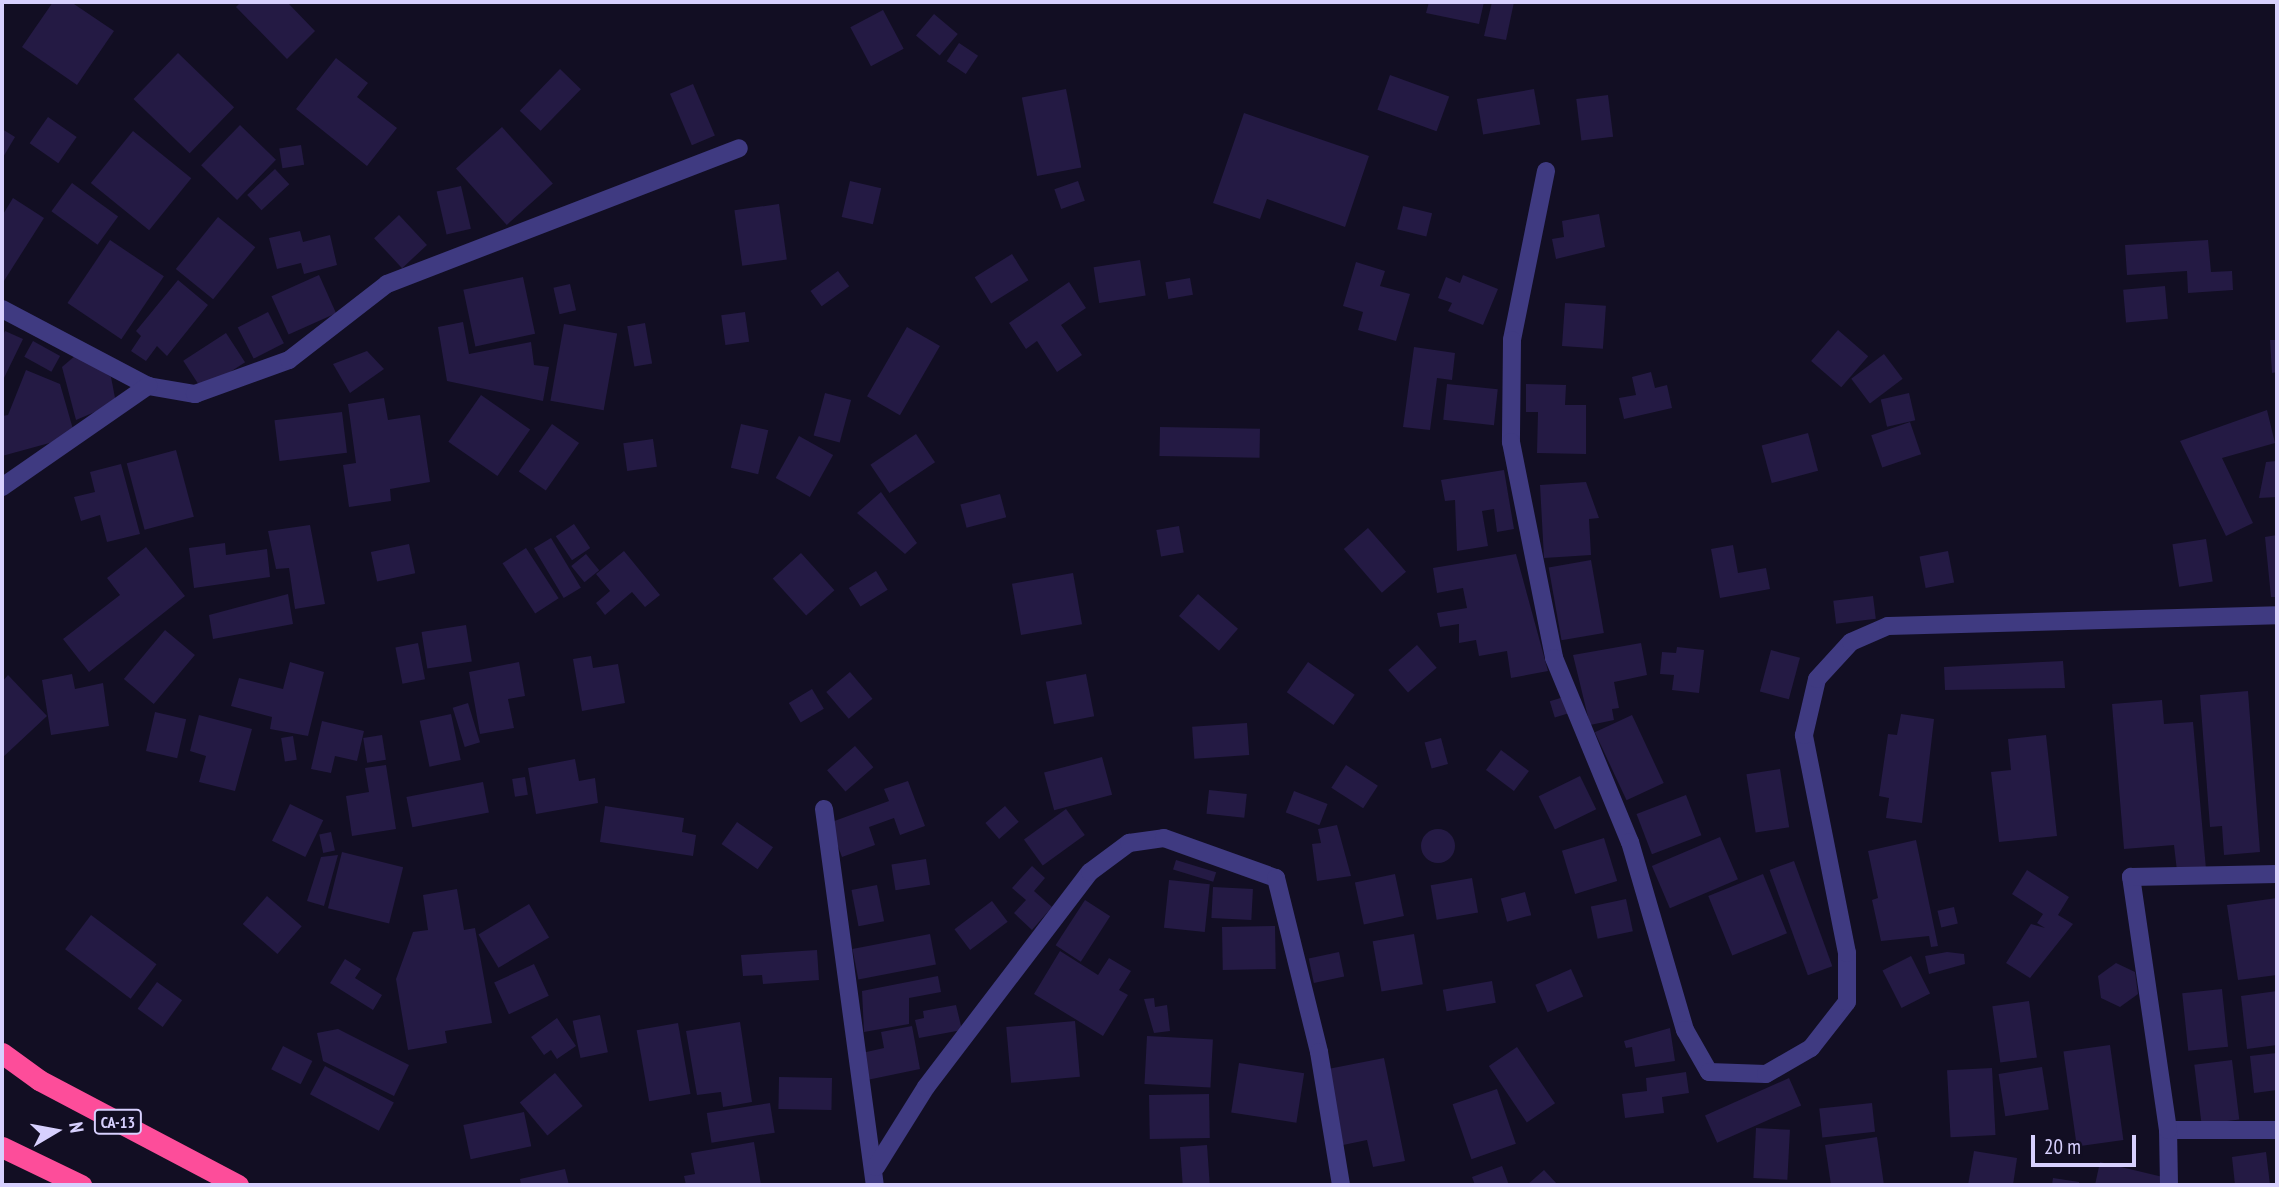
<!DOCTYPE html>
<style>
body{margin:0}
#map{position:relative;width:2279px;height:1187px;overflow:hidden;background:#120e23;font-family:"PT Sans Narrow",sans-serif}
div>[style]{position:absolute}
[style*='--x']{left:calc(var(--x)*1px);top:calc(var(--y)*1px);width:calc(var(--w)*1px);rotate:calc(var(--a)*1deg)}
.building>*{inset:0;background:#241a44;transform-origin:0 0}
.round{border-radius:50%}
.street>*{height:18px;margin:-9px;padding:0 9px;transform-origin:9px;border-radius:9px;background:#3f3a81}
.highway>*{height:21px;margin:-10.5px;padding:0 10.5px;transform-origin:10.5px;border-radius:10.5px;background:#fd4d9a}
span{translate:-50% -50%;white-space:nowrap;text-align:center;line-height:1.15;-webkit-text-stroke:6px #120e23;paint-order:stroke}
.shield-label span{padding:2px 5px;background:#120e23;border:2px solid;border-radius:5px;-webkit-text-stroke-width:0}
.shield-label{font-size:16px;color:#d7d0fe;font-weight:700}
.frame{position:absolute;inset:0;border:4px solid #d7d0fe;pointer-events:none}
.north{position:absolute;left:21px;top:1096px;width:70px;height:70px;-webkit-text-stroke:5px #120e23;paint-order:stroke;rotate:80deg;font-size:19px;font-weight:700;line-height:28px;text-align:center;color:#d7d0fe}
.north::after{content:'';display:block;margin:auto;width:24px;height:32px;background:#d7d0fe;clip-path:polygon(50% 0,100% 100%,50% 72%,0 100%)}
.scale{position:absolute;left:2031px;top:1135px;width:105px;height:32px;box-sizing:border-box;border:4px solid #d7d0fe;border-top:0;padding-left:9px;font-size:21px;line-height:24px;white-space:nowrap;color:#d7d0fe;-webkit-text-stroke:5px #120e23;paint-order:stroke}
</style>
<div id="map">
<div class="building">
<i style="clip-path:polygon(53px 2px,71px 2px,114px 31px,77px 85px,22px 47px)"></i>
<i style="clip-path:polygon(241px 2px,287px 2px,315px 31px,287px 59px,236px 7px)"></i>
<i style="clip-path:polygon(1429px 2px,1484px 2px,1479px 24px,1426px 13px)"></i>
<i style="clip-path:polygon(1492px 2px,1514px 2px,1506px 40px,1484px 36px)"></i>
<i style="left:883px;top:10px;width:44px;height:37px;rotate:62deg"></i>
<i style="left:934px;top:14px;width:31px;height:28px;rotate:40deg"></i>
<i style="left:959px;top:43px;width:23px;height:22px;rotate:34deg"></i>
<i style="left:178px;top:53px;width:78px;height:64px;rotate:44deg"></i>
<i style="clip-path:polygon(336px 58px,368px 83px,357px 97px,397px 128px,367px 166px,296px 109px)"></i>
<i style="left:560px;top:69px;width:29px;height:58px;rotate:44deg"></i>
<i style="left:1390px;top:75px;width:63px;height:37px;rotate:20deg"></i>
<i style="left:693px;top:84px;width:56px;height:25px;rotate:67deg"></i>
<i style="left:1066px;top:89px;width:80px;height:45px;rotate:79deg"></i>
<i style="left:1534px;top:89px;width:36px;height:58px;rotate:80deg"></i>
<i style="left:1608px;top:95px;width:42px;height:32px;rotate:83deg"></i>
<i style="clip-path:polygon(1244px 113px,1369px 156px,1345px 227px,1267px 199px,1260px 219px,1213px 203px)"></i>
<i style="left:48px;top:117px;width:35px;height:32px;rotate:35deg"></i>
<i style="left:240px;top:125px;width:50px;height:56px;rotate:44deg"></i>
<i style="left:502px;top:127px;width:76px;height:62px;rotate:48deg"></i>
<i style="clip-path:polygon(2px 129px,15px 137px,2px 159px)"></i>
<i style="left:133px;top:131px;width:75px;height:67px;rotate:39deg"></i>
<i style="left:301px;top:145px;width:20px;height:22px;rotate:81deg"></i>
<i style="left:275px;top:169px;width:21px;height:38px;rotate:47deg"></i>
<i style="left:850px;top:181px;width:32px;height:37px;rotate:13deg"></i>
<i style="left:1078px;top:181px;width:21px;height:25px;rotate:71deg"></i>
<i style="left:72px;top:183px;width:57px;height:35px;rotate:36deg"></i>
<i style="left:461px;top:186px;width:44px;height:25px;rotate:77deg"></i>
<i style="clip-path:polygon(13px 198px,44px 218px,2px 284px,2px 216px)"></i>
<i style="left:779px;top:204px;width:56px;height:45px;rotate:82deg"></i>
<i style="left:1403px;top:206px;width:30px;height:24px;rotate:14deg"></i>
<i style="clip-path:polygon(1599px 214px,1605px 247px,1556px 259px,1552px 239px,1564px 237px,1562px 221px)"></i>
<i style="left:399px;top:215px;width:41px;height:34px;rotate:47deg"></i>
<i style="left:218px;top:217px;width:48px;height:67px;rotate:39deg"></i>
<i style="clip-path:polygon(300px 231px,303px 242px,330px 235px,337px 265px,304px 274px,301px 263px,277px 269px,269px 238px)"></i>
<i style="left:110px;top:240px;width:65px;height:76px;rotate:34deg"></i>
<i style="clip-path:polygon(2208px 240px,2211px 272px,2232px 271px,2233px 290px,2188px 293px,2187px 271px,2127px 275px,2125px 245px)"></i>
<i style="left:1012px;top:254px;width:31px;height:44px;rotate:58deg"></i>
<i style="left:1140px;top:260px;width:36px;height:47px;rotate:81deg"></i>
<i style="clip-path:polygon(1356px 262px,1385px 271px,1380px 286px,1410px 294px,1396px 341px,1358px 330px,1363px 312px,1343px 306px)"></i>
<i style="left:838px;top:271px;width:19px;height:34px;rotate:54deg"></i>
<i style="left:319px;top:275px;width:42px;height:52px;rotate:66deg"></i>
<i style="clip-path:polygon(1463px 275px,1498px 289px,1483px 325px,1448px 311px,1452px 303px,1438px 298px,1446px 277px,1460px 283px)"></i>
<i style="left:523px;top:277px;width:58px;height:61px;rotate:78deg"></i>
<i style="left:1190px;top:278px;width:17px;height:25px;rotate:80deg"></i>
<i style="clip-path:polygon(178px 280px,208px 305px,167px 356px,157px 346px,146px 361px,131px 351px,141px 336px,136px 331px)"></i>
<i style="clip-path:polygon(1069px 282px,1086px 308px,1061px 325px,1082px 355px,1057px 372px,1037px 341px,1026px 349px,1009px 323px)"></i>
<i style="left:570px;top:284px;width:27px;height:17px;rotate:77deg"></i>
<i style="left:2165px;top:286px;width:33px;height:42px;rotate:85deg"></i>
<i style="left:1565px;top:303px;width:41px;height:43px;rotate:4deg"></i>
<i style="left:268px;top:312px;width:35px;height:34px;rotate:63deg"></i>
<i style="left:745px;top:312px;width:30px;height:24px;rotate:82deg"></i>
<i style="clip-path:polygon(463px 322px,469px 354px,531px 342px,534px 365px,549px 367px,543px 401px,447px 381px,438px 327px)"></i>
<i style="left:645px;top:323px;width:41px;height:18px;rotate:80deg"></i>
<i style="left:564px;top:324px;width:54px;height:78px;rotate:10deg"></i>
<i style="left:907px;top:327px;width:38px;height:80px;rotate:30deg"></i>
<i style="left:1838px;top:330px;width:40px;height:41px;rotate:41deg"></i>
<i style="clip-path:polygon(5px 331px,23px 339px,2px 382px,2px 338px)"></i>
<i style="left:226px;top:333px;width:35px;height:51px;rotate:57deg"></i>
<i style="clip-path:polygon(2270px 340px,2277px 340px,2277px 372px,2272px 373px)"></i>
<i style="left:33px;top:341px;width:31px;height:18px;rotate:29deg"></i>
<i style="clip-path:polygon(1414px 347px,1455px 353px,1452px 380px,1437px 378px,1430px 430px,1403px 427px)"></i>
<i style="clip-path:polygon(367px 351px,384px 369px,350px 393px,333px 364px)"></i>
<i style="left:1884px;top:354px;width:31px;height:41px;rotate:53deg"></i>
<i style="clip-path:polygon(76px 355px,111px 377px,116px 403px,76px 420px,62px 367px)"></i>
<i style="clip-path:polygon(26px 370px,60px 384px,75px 436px,2px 456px,2px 416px,8px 415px)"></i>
<i style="clip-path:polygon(1651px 372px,1655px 388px,1667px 385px,1672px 408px,1624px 419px,1619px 398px,1636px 395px,1632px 377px)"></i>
<i style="left:1447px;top:384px;width:51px;height:36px;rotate:6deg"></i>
<i style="clip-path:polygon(1526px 384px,1566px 385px,1565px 405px,1586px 405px,1586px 454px,1537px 453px,1538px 412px,1526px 412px)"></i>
<i style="left:825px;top:393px;width:27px;height:44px;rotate:15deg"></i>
<i style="left:1909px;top:393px;width:28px;height:29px;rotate:77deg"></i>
<i style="left:481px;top:395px;width:60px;height:57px;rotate:35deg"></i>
<i style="clip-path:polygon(384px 398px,388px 420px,420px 415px,430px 482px,390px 489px,391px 501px,349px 507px,343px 465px,356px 463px,348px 404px)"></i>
<i style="clip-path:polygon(2267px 410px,2275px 443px,2222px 458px,2253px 523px,2226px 536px,2180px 441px)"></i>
<i style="left:342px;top:412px;width:41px;height:68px;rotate:83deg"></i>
<i style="left:1910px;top:422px;width:34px;height:41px;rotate:71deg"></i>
<i style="left:552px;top:424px;width:33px;height:58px;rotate:35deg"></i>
<i style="left:741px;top:424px;width:28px;height:45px;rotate:13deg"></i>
<i style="left:1160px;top:427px;width:100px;height:29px;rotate:1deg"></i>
<i style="left:1808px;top:433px;width:39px;height:48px;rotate:75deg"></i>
<i style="left:916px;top:434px;width:34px;height:55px;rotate:56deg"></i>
<i style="left:799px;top:436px;width:39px;height:48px;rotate:29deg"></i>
<i style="left:653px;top:439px;width:28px;height:30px;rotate:82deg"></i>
<i style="left:176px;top:450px;width:69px;height:51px;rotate:75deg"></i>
<i style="clip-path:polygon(2277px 461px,2277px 497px,2259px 498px,2266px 462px)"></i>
<i style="clip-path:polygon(121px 464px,140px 534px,107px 542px,100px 515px,81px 521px,74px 497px,95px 492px,90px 472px)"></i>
<i style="clip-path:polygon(1504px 470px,1514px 529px,1497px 532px,1494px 509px,1482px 511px,1488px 546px,1457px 551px,1455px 500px,1445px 501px,1441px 480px)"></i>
<i style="clip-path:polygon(1586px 482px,1599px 518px,1589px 519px,1591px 555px,1544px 558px,1540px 485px)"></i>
<i style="clip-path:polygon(881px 492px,917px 543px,905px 554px,857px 513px)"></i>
<i style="left:1000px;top:494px;width:24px;height:41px;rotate:75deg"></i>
<i style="left:574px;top:524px;width:29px;height:22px;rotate:56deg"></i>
<i style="clip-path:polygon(310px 525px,325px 604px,295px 609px,289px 568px,276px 569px,268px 531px)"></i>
<i style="left:1179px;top:526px;width:27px;height:23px;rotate:80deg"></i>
<i style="left:1368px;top:528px;width:58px;height:32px;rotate:49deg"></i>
<i style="clip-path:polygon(2277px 535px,2277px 597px,2271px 597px,2265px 537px)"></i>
<i style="left:551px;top:538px;width:58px;height:20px;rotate:59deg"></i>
<i style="left:2206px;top:539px;width:43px;height:34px;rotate:81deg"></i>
<i style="clip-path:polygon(225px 543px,226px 555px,267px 549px,270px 577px,194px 588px,189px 548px)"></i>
<i style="left:409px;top:544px;width:30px;height:39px;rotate:78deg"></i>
<i style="clip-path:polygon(1733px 545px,1738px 573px,1766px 568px,1770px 589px,1720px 598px,1711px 549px)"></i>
<i style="clip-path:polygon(146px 547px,185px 596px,89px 672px,63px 639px,120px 595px,107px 578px)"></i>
<i style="left:526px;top:548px;width:60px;height:28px;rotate:57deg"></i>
<i style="clip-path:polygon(624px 551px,660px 595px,645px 607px,632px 592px,605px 615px,596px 603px,610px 591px,596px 574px)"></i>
<i style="left:1948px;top:551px;width:32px;height:29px;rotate:79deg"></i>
<i style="left:801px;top:553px;width:50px;height:38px;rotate:48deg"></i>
<i style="left:586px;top:554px;width:21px;height:19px;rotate:51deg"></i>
<i style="clip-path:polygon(1516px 554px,1548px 671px,1511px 678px,1507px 651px,1479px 656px,1476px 640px,1459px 643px,1459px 624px,1440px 627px,1437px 613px,1467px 608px,1463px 588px,1437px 593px,1433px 568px)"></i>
<i style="left:1591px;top:560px;width:74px;height:43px;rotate:80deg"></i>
<i style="left:876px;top:571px;width:22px;height:32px;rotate:58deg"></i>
<i style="left:1073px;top:573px;width:52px;height:62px;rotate:80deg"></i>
<i style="clip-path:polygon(288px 594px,293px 624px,213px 639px,209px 615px)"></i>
<i style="left:1198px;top:594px;width:53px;height:29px;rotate:41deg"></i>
<i style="left:1873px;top:596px;width:23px;height:40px;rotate:83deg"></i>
<i style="left:466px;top:625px;width:37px;height:45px;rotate:81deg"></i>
<i style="left:165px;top:630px;width:39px;height:64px;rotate:40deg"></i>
<i style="left:418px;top:643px;width:37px;height:23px;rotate:79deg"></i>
<i style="clip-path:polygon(1641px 643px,1647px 675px,1614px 682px,1619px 708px,1612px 709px,1614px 720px,1590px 725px,1573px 655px)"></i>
<i style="left:1417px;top:645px;width:30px;height:38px;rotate:49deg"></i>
<i style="clip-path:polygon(1677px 647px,1704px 650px,1699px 693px,1672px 690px,1674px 675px,1660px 674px,1662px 652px,1676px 653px)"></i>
<i style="left:1771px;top:650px;width:30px;height:43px;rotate:15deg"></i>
<i style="clip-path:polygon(591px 656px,593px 668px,618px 664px,625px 703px,582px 711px,573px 659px)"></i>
<i style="clip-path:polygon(2063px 661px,2065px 688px,1945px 690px,1944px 667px)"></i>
<i style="clip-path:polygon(290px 662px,324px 672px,308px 736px,270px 729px,272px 717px,231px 706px,239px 678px,283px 689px)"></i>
<i style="clip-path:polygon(519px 662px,525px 696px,508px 699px,514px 728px,480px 734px,469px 672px)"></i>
<i style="left:1308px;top:662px;width:57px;height:37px;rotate:35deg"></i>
<i style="left:850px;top:672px;width:35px;height:31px;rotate:50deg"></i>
<i style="clip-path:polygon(72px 674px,75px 689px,103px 683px,109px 726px,51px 735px,42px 680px)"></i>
<i style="left:1086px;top:674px;width:43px;height:41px;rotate:79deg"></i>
<i style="clip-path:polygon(8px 675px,47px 716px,2px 758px,2px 682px)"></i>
<i style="left:812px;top:689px;width:23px;height:27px;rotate:59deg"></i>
<i style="clip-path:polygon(2248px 691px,2260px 852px,2224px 855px,2222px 826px,2210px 827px,2200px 695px)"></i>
<i style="left:1567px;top:696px;width:17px;height:18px;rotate:73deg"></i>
<i style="clip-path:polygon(2162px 700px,2164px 724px,2193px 722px,2206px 869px,2177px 871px,2174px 845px,2124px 849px,2112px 704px)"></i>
<i style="left:468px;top:703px;width:41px;height:16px;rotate:73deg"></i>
<i style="left:155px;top:712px;width:32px;height:40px;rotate:13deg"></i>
<i style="left:451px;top:714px;width:47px;height:32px;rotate:78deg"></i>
<i style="clip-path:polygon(1901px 714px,1934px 719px,1922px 823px,1886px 818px,1889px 798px,1879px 796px,1888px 734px,1897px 735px)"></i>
<i style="clip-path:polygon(199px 715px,252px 729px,235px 791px,199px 782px,206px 756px,190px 751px)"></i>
<i style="left:1632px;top:715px;width:75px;height:41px;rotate:65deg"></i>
<i style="clip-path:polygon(322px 721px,364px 731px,357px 761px,335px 756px,331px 773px,311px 769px)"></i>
<i style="left:1247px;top:723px;width:32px;height:55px;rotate:86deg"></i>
<i style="left:382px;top:735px;width:25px;height:19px;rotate:81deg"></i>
<i style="clip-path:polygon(2046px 735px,2057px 836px,1999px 842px,1991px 772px,2011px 770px,2008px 739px)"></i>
<i style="left:293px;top:736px;width:24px;height:12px;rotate:81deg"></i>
<i style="left:1441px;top:738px;width:27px;height:17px;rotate:75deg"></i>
<i style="left:855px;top:746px;width:28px;height:37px;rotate:49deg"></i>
<i style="left:1501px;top:750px;width:35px;height:25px;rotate:37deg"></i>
<i style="left:1102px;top:757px;width:39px;height:60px;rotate:75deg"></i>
<i style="clip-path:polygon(575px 759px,579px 781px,595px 778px,598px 803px,536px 814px,528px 768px)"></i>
<i style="clip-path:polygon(386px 765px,396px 829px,352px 836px,346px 796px,369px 792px,365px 768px)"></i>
<i style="left:1346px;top:765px;width:38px;height:27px;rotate:33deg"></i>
<i style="left:1780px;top:769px;width:59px;height:34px;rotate:81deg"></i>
<i style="left:1580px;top:776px;width:37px;height:46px;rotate:64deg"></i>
<i style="left:525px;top:777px;width:18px;height:13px;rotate:81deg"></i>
<i style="clip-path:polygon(908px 781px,925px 826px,900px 835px,894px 818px,869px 827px,875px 845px,842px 857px,829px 823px,889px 801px,884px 789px)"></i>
<i style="left:483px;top:782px;width:31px;height:78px;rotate:79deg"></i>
<i style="left:1209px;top:790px;width:38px;height:24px;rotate:6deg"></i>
<i style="left:1294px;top:791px;width:36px;height:23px;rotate:21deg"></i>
<i style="left:1686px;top:795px;width:43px;height:53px;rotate:69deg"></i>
<i style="left:290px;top:804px;width:37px;height:41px;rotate:26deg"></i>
<i style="clip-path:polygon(605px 806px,684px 818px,682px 832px,696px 835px,693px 856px,600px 842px)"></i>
<i style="left:1005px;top:806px;width:21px;height:26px;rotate:49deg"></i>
<i style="left:1066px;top:809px;width:32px;height:52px;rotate:54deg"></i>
<i style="left:737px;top:822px;width:44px;height:27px;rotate:35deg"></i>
<i style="clip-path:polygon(1337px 825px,1351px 876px,1317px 881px,1312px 844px,1321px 843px,1318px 829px)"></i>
<i class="round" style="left:1421px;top:829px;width:34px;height:34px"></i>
<i style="left:331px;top:832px;width:19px;height:12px;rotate:78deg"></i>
<i style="left:1720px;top:837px;width:46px;height:74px;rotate:67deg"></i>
<i style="left:1604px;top:838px;width:45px;height:44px;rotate:73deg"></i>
<i style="clip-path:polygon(1916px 840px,1938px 946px,1931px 947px,1929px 936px,1881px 941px,1872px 900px,1878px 898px,1868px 851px)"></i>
<i style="left:342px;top:852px;width:63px;height:58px;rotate:14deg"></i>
<i style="clip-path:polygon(338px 855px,324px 906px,307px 901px,321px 857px)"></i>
<i style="left:926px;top:859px;width:26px;height:35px;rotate:81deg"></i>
<i style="left:1176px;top:860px;width:42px;height:10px;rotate:17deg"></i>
<i style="left:1794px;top:861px;width:112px;height:26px;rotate:70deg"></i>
<i style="clip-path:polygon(1032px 866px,1045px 878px,1034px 891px,1052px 907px,1032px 930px,1014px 913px,1026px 900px,1012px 888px)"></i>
<i style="clip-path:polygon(2027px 870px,2069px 897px,2058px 915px,2073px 924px,2030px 978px,2006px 963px,2031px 924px,2045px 928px,2037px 923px,2043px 914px,2012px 894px)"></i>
<i style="left:1395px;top:874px;width:43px;height:41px;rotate:78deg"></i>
<i style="left:1763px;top:874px;width:64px;height:59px;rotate:68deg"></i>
<i style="left:1472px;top:878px;width:35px;height:42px;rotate:80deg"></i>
<i style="left:1169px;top:880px;width:41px;height:48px;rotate:6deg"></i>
<i style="left:877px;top:885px;width:37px;height:26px;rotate:79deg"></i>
<i style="left:1213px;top:887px;width:40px;height:31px;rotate:3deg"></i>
<i style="clip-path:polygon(457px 889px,464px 930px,475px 928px,492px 1023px,445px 1031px,447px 1043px,408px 1050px,396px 979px,413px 932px,428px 930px,423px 895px)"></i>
<i style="left:1525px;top:892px;width:24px;height:25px;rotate:75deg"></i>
<i style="left:267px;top:896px;width:46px;height:37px;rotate:41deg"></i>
<i style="clip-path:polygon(2277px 898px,2277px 975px,2238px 980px,2227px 905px)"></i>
<i style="left:1626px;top:899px;width:33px;height:36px;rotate:78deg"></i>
<i style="left:1085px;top:900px;width:30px;height:54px;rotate:33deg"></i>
<i style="left:992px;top:901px;width:26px;height:47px;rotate:53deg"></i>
<i style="left:529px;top:904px;width:39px;height:59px;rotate:59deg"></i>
<i style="left:1954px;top:907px;width:17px;height:17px;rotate:77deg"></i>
<i style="left:91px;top:915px;width:82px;height:43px;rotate:37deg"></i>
<i style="left:1275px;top:926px;width:43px;height:53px;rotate:89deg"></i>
<i style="left:930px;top:934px;width:31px;height:79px;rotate:79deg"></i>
<i style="left:1414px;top:934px;width:51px;height:42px;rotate:80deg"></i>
<i style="clip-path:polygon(817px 950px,819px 980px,763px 984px,762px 975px,743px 976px,741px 955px)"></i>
<i style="clip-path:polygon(1060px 951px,1098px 975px,1109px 958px,1131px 971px,1119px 990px,1128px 995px,1103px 1036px,1034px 994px)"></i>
<i style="left:1339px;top:952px;width:25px;height:31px;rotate:78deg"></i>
<i style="clip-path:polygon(1947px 952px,1964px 954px,1965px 964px,1929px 974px,1925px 956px)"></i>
<i style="left:1911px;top:956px;width:42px;height:32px;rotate:63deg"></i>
<i style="clip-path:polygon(345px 959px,361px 969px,355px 978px,382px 995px,373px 1010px,330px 983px)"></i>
<i style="clip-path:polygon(2116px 963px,2135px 972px,2138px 994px,2120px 1007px,2101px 998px,2098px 976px)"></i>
<i style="left:534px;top:964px;width:35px;height:44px;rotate:65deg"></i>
<i style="left:1571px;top:969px;width:30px;height:39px;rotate:66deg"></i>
<i style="clip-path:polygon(938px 976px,941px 992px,909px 998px,909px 1024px,864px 1032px,862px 991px)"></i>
<i style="left:1492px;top:981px;width:22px;height:50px;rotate:80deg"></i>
<i style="left:157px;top:982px;width:31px;height:33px;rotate:36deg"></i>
<i style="left:2222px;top:989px;width:58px;height:40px;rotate:84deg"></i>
<i style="clip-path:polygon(2277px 991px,2277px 1045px,2247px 1049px,2241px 996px)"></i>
<i style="clip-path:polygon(1154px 998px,1155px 1007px,1167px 1005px,1170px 1031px,1154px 1033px,1144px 999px)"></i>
<i style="left:2029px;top:1001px;width:57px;height:37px;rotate:82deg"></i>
<i style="clip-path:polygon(956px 1005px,962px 1030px,919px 1038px,915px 1020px,924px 1018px,923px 1011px)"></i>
<i style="left:600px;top:1015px;width:38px;height:28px;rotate:78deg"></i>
<i style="clip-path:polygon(557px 1018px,576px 1046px,557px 1059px,551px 1050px,544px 1055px,531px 1037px)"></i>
<i style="left:1075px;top:1021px;width:56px;height:69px;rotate:85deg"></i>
<i style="clip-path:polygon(740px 1022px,752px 1102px,723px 1107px,721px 1092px,697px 1095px,686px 1031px)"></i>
<i style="left:678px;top:1023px;width:72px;height:42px;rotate:80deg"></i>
<i style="clip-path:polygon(912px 1026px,920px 1069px,867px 1080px,862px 1053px,884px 1048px,881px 1032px)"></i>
<i style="clip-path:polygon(1670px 1028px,1675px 1061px,1635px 1067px,1632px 1047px,1626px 1048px,1624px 1041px)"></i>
<i style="clip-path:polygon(338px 1029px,409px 1065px,394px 1096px,323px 1061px,317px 1033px)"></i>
<i style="left:1147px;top:1036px;width:66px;height:48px;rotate:3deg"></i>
<i style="left:2110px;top:1045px;width:96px;height:47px;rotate:82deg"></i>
<i style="left:283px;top:1046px;width:33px;height:26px;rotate:27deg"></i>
<i style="left:1517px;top:1047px;width:68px;height:34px;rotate:56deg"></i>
<i style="clip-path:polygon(2277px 1053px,2277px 1090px,2254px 1093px,2250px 1056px)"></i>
<i style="clip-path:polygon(1384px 1058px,1405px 1161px,1373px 1167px,1367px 1140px,1343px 1145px,1328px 1069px)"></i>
<i style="left:2232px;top:1060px;width:60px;height:38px;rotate:83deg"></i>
<i style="left:1239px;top:1063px;width:66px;height:50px;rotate:9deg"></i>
<i style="left:325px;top:1066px;width:78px;height:32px;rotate:28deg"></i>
<i style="left:2042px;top:1067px;width:43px;height:44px;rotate:81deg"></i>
<i style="left:1992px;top:1068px;width:67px;height:45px;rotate:87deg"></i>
<i style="clip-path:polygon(1686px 1072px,1689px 1093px,1662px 1097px,1664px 1113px,1625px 1118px,1622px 1094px,1647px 1091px,1646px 1078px)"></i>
<i style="left:555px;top:1073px;width:43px;height:46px;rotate:50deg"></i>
<i style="left:779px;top:1077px;width:53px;height:32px;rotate:1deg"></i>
<i style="left:1789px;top:1078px;width:30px;height:92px;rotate:66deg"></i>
<i style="left:1497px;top:1089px;width:58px;height:47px;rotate:71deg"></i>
<i style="left:1209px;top:1094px;width:44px;height:60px;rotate:89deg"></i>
<i style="left:770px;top:1103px;width:30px;height:64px;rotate:81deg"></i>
<i style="left:1872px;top:1103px;width:29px;height:53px;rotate:84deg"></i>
<i style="left:524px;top:1112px;width:35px;height:62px;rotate:78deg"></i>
<i style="left:1756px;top:1128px;width:34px;height:50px;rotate:3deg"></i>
<i style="clip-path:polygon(1877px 1137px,1884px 1185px,1831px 1185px,1825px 1145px)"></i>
<i style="clip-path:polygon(754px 1142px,761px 1185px,686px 1185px,684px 1176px,695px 1174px,691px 1153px)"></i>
<i style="left:1207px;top:1145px;width:40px;height:27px;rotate:86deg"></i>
<i style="clip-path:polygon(1974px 1151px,2017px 1158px,2013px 1185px,1968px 1185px)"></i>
<i style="clip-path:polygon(2266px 1152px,2270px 1185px,2235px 1185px,2232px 1157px)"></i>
<i style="clip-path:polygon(2100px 1162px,2163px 1177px,2163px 1185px,2095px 1185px)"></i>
<i style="clip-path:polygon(1502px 1166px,1509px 1185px,1475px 1185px,1472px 1177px)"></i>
<i style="clip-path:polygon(565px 1169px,569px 1185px,521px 1185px,520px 1179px)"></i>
<i style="clip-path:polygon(1544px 1170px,1558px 1185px,1527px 1185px)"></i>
<i style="clip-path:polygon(2053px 1178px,2079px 1182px,2079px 1185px,2052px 1185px)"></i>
</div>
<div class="street">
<i style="--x:1546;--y:171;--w:172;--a:101.4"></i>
<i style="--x:1512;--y:340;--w:102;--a:90.6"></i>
<i style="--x:1511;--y:442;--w:220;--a:78.7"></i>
<i style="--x:1554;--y:658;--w:199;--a:67.6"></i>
<i style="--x:1630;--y:842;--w:196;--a:73.7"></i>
<i style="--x:1685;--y:1030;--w:48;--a:60.3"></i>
<i style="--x:1709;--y:1072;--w:57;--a:2"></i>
<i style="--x:1766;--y:1074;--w:52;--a:-30"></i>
<i style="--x:1811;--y:1048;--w:58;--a:-52"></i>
<i style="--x:1847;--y:1002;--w:49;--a:-90"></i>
<i style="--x:1847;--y:953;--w:222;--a:-101.2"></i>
<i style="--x:1804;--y:735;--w:57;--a:-76.9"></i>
<i style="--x:1817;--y:679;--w:50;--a:-47.4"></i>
<i style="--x:1851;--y:642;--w:40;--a:-23.4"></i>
<i style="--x:1888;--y:626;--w:389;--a:-1.6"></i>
<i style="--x:2;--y:309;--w:165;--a:27.8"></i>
<i style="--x:148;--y:386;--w:48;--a:9.7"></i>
<i style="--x:195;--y:394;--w:100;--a:-19.9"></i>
<i style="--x:289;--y:360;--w:124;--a:-37.8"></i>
<i style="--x:387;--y:284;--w:377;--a:-21.1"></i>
<i style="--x:2;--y:487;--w:178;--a:-34.7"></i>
<i style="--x:824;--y:809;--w:379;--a:82.3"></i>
<i style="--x:2168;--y:1130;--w:109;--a:0"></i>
<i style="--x:876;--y:1167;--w:94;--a:-58"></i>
<i style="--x:926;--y:1087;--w:270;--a:-52.7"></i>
<i style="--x:1090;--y:872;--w:49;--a:-36.6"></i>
<i style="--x:1129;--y:843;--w:35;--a:-8"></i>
<i style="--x:1164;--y:838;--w:119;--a:19.7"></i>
<i style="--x:1276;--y:878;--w:179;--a:76.1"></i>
<i style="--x:1319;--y:1052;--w:135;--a:80.6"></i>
<i style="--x:2169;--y:1185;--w:55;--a:-91"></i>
<i style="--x:2168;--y:1130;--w:256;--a:-98.3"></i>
<i style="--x:2131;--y:877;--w:146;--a:-1.2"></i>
</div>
<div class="highway">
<i style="--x:2;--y:1053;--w:46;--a:36.1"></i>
<i style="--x:39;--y:1080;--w:225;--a:27.8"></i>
<i style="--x:2;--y:1147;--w:88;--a:25.7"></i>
</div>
<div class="shield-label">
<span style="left:118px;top:1122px">CA-13</span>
</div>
<div class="frame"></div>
<div class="north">N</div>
<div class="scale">20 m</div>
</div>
